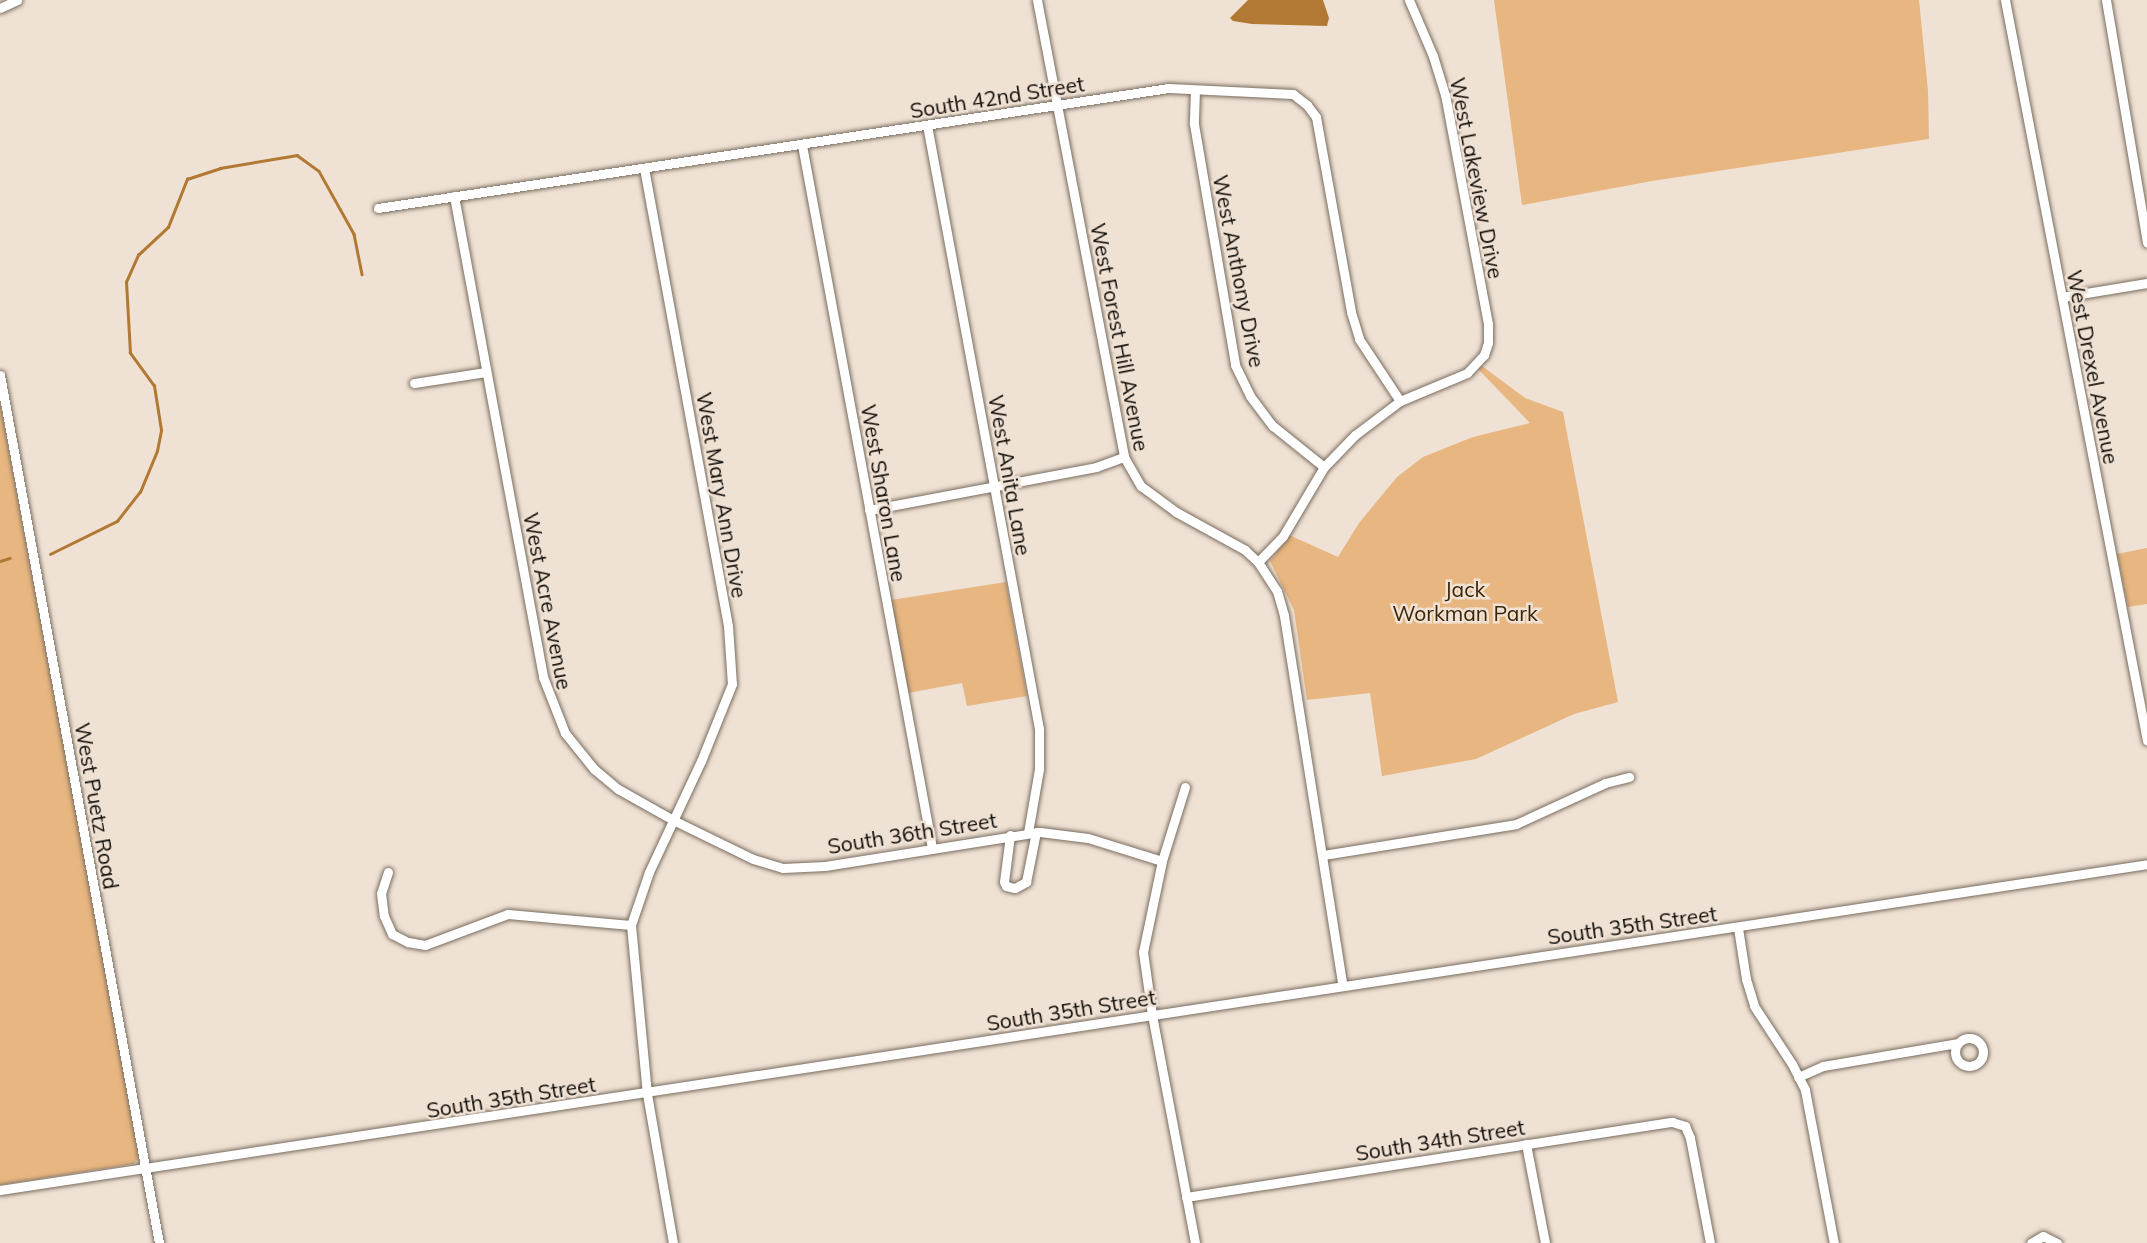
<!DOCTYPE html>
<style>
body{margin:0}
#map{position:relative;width:2147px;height:1243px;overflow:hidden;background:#efe1d3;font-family:Mulish,sans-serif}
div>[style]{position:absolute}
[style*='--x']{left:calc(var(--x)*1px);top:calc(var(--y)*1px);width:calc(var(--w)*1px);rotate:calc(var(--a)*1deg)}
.green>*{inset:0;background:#e8b680}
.water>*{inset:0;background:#b17933}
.stream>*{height:2.5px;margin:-1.25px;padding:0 1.25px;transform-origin:1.25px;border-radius:1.25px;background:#b17933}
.roads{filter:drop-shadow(0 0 2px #796d60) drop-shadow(0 0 2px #796d60)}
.minor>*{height:9px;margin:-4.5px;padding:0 4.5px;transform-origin:4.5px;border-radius:4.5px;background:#fff}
.minor>.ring{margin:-4.5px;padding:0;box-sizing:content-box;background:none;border:9px solid #fff;border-radius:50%}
span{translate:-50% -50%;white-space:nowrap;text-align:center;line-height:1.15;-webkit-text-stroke:5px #efe1d3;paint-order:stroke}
.street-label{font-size:21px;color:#110d08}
.park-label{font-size:21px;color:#3c2506}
</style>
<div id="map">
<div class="green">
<i style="clip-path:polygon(1494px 0,1919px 0,1928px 91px,1929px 139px,1652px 181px,1522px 205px)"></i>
<i style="clip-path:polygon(1482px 366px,1525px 398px,1563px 412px,1618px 702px,1574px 714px,1476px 759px,1382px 776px,1370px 693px,1307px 700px,1294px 610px,1270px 561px,1289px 535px,1338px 557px,1359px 523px,1397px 477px,1423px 457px,1473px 437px,1530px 423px,1478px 369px)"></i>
<i style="clip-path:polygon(0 402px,140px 1156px,134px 1164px,0 1185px)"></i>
<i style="clip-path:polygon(2147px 548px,2147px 604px,2128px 607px,2117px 554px)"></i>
<i style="clip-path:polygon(1006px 582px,1027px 696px,967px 706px,962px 683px,908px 693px,891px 600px)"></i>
</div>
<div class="water">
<i style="clip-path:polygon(1248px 0,1323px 0,1329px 18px,1327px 26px,1252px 24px,1233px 21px,1230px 18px)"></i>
</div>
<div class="stream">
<i style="--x:50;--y:554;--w:75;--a:-26.2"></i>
<i style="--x:117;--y:521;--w:37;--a:-52"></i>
<i style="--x:140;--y:492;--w:44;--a:-67.5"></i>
<i style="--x:157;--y:451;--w:21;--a:-79"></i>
<i style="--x:161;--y:430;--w:45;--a:-99"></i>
<i style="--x:154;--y:386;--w:41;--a:-126"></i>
<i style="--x:130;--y:353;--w:71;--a:-93.2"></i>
<i style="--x:126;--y:282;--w:30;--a:-66"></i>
<i style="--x:138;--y:255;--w:41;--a:-43"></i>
<i style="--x:168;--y:227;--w:52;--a:-68.4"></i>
<i style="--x:187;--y:179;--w:35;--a:-18"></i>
<i style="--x:220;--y:168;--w:78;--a:-9.6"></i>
<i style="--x:297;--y:155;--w:27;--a:36"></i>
<i style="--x:319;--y:171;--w:72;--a:60.9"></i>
<i style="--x:354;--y:234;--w:41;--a:78.7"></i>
<i style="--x:0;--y:561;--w:10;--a:-17"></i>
</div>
<div class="roads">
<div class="minor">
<i style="--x:1037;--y:0;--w:465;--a:79.2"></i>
<i style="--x:1124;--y:457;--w:34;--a:60"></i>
<i style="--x:1141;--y:486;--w:44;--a:36.6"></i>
<i style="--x:1176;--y:512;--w:79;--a:28.8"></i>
<i style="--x:1245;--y:550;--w:18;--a:43"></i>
<i style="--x:1258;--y:562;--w:35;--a:57"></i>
<i style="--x:1277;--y:591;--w:26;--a:74"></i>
<i style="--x:1284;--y:616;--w:373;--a:81"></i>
<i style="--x:2005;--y:0;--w:754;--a:79.15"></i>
<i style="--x:2106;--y:0;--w:246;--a:80.4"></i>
<i style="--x:0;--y:8;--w:19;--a:-25"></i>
<i style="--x:1195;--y:90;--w:34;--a:92"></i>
<i style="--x:1194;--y:124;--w:244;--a:80.3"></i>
<i style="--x:1235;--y:365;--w:34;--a:64"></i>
<i style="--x:1250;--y:396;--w:38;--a:53"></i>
<i style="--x:1273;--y:426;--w:65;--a:38.8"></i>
<i style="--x:927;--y:125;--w:614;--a:79.49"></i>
<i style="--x:1039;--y:729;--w:40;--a:90"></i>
<i style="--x:1039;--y:769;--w:65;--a:99.8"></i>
<i style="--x:802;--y:145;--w:715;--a:79.52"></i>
<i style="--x:644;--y:168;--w:466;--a:79.6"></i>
<i style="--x:728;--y:626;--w:58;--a:86.1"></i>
<i style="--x:732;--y:684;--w:83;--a:111.9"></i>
<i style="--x:701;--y:761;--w:123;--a:115.1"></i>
<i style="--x:649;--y:872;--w:56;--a:108.8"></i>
<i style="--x:631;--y:925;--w:170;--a:84.6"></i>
<i style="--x:647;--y:1094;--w:151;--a:80.1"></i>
<i style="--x:454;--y:196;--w:489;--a:79.5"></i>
<i style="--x:543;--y:677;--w:60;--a:68.6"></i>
<i style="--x:565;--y:733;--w:46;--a:51.1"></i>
<i style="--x:594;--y:769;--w:31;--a:40"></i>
<i style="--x:618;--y:789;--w:63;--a:29.4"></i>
<i style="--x:673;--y:820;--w:89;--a:26"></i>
<i style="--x:753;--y:859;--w:31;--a:17"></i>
<i style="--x:783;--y:868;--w:42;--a:-2.7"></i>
<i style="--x:825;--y:866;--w:218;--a:-9"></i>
<i style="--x:1040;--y:832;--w:48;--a:7.1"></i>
<i style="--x:1088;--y:838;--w:77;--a:17.3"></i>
<i style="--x:378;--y:208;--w:800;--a:-8.63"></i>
<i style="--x:1169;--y:88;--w:124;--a:2.8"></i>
<i style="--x:1293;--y:94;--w:18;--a:38"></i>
<i style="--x:1307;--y:105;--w:15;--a:53"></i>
<i style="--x:1316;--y:117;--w:198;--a:79.8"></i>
<i style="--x:1351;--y:312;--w:28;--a:73"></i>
<i style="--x:1359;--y:339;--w:74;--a:56.5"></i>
<i style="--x:2062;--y:297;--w:86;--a:-9.4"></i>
<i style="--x:0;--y:375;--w:882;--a:79.62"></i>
<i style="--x:414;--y:383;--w:73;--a:-8.7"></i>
<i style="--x:869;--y:510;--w:231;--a:-10.7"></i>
<i style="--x:1096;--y:467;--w:30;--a:-20"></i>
<i style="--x:1258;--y:562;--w:36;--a:-46"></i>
<i style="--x:1283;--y:536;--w:80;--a:-59.3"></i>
<i style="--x:1324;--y:467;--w:45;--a:-45.9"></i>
<i style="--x:1355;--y:435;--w:56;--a:-37.1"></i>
<i style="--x:1400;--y:401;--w:73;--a:-22.7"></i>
<i style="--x:1467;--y:373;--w:25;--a:-47"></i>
<i style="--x:1484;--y:355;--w:13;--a:-72"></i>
<i style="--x:1488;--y:343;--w:19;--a:-90"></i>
<i style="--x:1488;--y:324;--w:233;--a:-100.6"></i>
<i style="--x:1445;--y:95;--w:41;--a:-107.1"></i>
<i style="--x:1433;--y:56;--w:61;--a:-113.2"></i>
<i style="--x:1185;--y:787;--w:77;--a:107.3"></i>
<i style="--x:1162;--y:861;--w:93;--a:101.8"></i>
<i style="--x:1143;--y:952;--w:64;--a:81.9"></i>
<i style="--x:1152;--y:1015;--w:232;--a:79.3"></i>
<i style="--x:1010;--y:835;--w:47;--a:97.3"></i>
<i style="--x:1004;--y:882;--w:4;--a:63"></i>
<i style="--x:1006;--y:886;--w:9;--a:13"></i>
<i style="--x:1015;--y:888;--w:13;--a:-29"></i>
<i style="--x:1026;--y:882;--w:51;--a:-78.7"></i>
<i style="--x:1323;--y:855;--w:195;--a:-9.1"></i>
<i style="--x:1516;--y:824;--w:98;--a:-24.7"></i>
<i style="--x:1605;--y:783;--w:25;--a:-14"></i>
<i style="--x:388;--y:872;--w:22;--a:108"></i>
<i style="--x:381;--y:893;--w:23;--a:83"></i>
<i style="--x:384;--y:916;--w:20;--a:66"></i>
<i style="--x:392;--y:934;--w:18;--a:27"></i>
<i style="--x:408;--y:942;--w:17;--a:10"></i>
<i style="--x:425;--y:945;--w:89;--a:-20.5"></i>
<i style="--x:508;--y:914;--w:123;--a:5.1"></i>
<i style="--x:1738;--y:928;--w:52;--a:81.1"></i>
<i style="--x:1746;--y:979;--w:28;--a:73"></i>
<i style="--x:1754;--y:1006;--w:69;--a:56.8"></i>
<i style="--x:1792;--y:1064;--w:29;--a:63"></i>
<i style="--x:1805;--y:1090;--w:156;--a:79.3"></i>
<i class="ring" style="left:1955px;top:1038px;width:19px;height:19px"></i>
<i style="--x:1798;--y:1077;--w:27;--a:-24"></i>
<i style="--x:1823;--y:1066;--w:136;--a:-9.7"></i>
<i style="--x:1526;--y:1144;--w:101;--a:79.1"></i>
<i style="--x:0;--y:1190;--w:2172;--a:-8.63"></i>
<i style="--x:1186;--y:1197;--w:492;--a:-8.8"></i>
<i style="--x:1672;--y:1122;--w:14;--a:17"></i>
<i style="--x:1685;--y:1126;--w:13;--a:67"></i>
<i style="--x:1690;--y:1138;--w:107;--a:79.2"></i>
<i style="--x:2031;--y:1243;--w:14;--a:-30"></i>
<i style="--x:2043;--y:1236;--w:16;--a:27"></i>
</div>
</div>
<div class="street-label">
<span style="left:997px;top:97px;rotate:-9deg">South 42nd Street</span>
<span style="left:1477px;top:178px;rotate:79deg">West Lakeview Drive</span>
<span style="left:1239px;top:271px;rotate:79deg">West Anthony Drive</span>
<span style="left:1120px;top:337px;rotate:79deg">West Forest Hill Avenue</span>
<span style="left:2093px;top:367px;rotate:79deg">West Drexel Avenue</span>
<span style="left:1010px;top:475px;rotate:80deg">West Anita Lane</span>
<span style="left:884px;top:493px;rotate:80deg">West Sharon Lane</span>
<span style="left:722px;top:495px;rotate:80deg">West Mary Ann Drive</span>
<span style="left:548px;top:601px;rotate:79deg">West Acre Avenue</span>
<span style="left:97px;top:806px;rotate:80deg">West Puetz Road</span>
<span style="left:912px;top:833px;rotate:-9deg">South 36th Street</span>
<span style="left:1632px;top:925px;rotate:-8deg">South 35th Street</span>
<span style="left:1071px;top:1010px;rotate:-9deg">South 35th Street</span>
<span style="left:511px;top:1097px;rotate:-9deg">South 35th Street</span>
<span style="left:1440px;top:1140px;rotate:-9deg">South 34th Street</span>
</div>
<div class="park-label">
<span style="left:1465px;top:601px">Jack<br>Workman Park</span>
</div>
</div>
